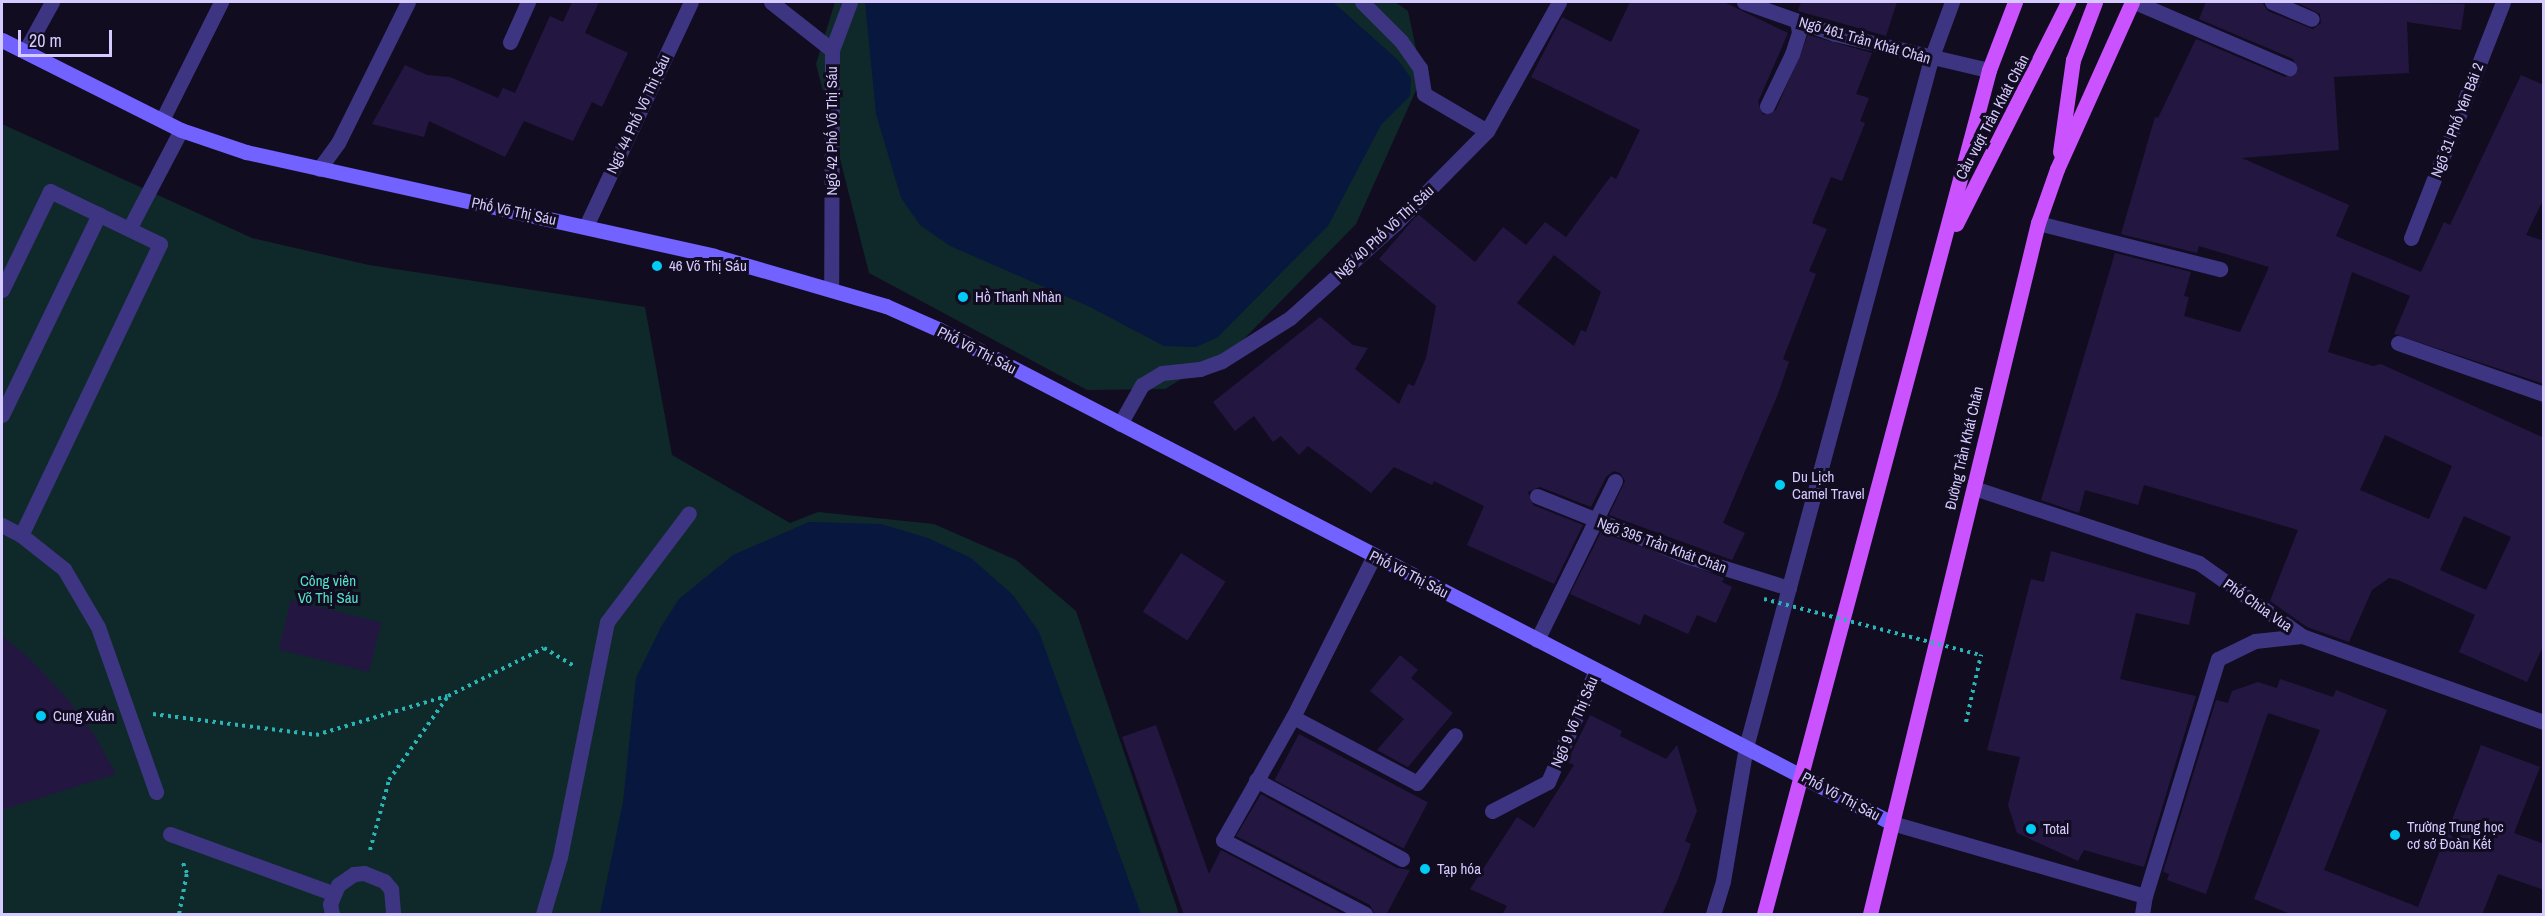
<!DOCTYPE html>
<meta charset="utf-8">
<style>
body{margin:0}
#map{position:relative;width:2545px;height:916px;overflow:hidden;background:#110c20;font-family:"Archivo Narrow",sans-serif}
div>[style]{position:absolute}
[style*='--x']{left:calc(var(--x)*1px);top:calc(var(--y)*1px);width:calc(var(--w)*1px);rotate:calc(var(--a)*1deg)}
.green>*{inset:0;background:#0f292a}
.water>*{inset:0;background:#07173e}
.building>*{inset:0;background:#231742;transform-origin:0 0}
.path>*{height:4px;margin-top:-2px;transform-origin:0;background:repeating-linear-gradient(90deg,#29b4b5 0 3px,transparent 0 7.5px)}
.lane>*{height:15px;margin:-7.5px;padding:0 7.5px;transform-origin:7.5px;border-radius:7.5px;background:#3d3581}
.street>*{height:15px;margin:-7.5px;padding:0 7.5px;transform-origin:7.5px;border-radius:7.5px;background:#3d3581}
.secondary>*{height:15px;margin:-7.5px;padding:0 7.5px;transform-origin:7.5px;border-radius:7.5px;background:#7262ff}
.primary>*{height:15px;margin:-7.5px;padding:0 7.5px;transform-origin:7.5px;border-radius:7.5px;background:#cb52ff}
.path-bridge>*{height:4px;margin-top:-2px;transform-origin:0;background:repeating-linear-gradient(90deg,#29b4b5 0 3px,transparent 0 7.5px)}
.dots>*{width:16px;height:16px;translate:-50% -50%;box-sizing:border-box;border:3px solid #110c20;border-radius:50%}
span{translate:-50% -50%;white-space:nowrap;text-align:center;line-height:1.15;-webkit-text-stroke:6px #110c20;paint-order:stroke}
.street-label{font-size:15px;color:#d5cbff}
.poi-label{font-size:15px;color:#d5cbff}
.left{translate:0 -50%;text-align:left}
.park-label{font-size:15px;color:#53e3ca}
.frame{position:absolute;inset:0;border:3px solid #d5cbff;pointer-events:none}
.scale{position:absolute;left:18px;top:30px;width:94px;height:27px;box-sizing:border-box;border:3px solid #d5cbff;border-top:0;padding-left:8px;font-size:18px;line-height:21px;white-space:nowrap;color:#d5cbff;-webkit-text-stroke:4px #110c20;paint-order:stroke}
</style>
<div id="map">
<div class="green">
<i style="clip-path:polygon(835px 2px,1395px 2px,1408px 11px,1422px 77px,1356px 224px,1239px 344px,1165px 389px,1087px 390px,869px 273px,816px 64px)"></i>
<i style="clip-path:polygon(2px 124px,252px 238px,369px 265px,645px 307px,672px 455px,790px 523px,818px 512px,934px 524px,1016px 560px,1076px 611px,1179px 914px,2px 914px)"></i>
</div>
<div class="water">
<i style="clip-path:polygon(865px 2px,1333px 2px,1398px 60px,1411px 78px,1410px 96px,1381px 125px,1328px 226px,1290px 264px,1218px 337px,1196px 347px,1164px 346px,1088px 306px,950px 246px,920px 225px,901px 198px,876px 114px)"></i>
<i style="clip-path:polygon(809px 522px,881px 524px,928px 538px,971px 558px,1013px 595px,1039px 632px,1141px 914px,600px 914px,623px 802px,636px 678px,661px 627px,679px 599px,733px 555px)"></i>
</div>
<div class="building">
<i style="clip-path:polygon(572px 2px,599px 2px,585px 33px,628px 53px,602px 107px,592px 102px,573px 141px,524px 121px,505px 157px,429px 121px,424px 137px,372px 124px,405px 65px,427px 75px,450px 77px,498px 98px,503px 88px,515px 93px,550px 16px,563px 22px)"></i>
<i style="clip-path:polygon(evenodd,1630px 2px,1724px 2px,1788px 33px,1758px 102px,1763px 115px,1776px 110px,1808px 35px,1872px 53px,1856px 94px,1869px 98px,1860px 121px,1865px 123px,1842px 181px,1831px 177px,1812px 223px,1827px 229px,1809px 271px,1816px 274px,1783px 359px,1789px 362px,1778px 394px,1723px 523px,1745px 533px,1732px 560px,1609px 515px,1625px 481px,1620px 473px,1614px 471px,1606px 477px,1591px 507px,1540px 487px,1528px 492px,1533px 505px,1583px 525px,1554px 584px,1467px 545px,1484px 506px,1434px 481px,1432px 485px,1394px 467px,1371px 493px,1308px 446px,1299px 455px,1281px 436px,1273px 442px,1254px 416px,1235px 431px,1213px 402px,1320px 317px,1353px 345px,1368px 348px,1355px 369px,1399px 404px,1408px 384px,1414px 386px,1426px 358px,1436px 306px,1379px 259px,1418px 214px,1475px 262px,1503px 227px,1526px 245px,1545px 222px,1566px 237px,1611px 176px,1616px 179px,1640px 130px,1531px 77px,1562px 17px,1611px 42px,1630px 2px,1554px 255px,1601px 292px,1586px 332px,1581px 330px,1574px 346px,1517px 303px,1554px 255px)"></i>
<i style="clip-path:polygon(1801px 2px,1897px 2px,1886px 36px,1798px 11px)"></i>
<i style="clip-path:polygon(evenodd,2206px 2px,2262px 2px,2268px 11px,2313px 29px,2321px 23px,2320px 14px,2296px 2px,2465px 4px,2461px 30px,2407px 22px,2409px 73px,2334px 77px,2339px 150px,2242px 158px,2349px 205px,2336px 236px,2421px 272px,2444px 222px,2450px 225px,2521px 75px,2544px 85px,2544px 198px,2526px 235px,2544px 241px,2544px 384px,2394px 334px,2410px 296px,2352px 272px,2328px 352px,2373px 366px,2381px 364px,2544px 438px,2544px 644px,2527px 682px,2459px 652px,2475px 615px,2398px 580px,2389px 578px,2372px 590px,2349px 642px,2307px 627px,2270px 601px,2298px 530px,2144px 485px,2138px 505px,2085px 490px,2079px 513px,2041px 500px,2115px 253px,2191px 272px,2184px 296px,2189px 297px,2184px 316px,2240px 332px,2269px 267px,2199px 246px,2197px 253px,2121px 234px,2155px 117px,2158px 118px,2196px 39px,2285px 77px,2298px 71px,2293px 59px,2199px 19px,2206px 2px,2385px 435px,2452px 466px,2429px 519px,2360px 490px,2385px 435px,2206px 2px,2464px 516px,2511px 537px,2486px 590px,2440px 570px,2464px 516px)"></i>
<i style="clip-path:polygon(1601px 532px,1724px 578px,1722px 582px,1732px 587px,1716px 623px,1697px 615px,1688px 634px,1644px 614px,1640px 625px,1570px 594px)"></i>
<i style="clip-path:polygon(2051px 551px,2196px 593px,2189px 625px,2136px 613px,2120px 679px,2196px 696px,2144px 867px,2084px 850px,2078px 861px,2017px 833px,2008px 805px,2020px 757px,1987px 750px,2031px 579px,2044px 582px)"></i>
<i style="left:1181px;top:553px;width:53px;height:70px;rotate:33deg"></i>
<i style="left:291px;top:600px;width:93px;height:51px;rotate:14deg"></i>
<i style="clip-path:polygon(2px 636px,28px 657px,66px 697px,94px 734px,116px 774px,2px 810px)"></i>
<i style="clip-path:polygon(1400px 655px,1418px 670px,1411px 678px,1453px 713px,1408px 767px,1377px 750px,1404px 719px,1370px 691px)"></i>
<i style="clip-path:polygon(2280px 679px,2333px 697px,2336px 690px,2387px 710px,2324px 870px,2418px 907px,2481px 745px,2540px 767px,2514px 833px,2544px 844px,2544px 890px,2498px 874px,2482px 915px,2293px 915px,2254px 899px,2320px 730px,2268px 713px,2206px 894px,2167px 880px,2169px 874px,2163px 872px,2216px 700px,2228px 703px,2232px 691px,2258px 682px,2277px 688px)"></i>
<i style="clip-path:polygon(1590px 715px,1622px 731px,1620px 736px,1666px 759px,1677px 745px,1697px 811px,1685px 841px,1691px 844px,1678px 879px,1662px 915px,1502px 915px,1507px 906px,1470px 889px,1517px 817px,1534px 828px,1574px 765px,1567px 762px)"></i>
<i style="clip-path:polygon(1156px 725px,1209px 874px,1221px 850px,1345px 915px,1184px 915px,1122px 737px)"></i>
<i style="left:1299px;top:734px;width:146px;height:52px;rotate:28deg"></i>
<i style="clip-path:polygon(1261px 794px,1397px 868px,1410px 870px,1386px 915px,1375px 915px,1370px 905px,1236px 836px)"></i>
</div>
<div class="path">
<i style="--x:153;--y:714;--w:164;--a:7.3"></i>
<i style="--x:316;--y:735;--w:137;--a:-16.6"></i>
<i style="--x:1966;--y:722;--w:69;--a:-77.4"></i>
<i style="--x:370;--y:850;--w:73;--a:-74.8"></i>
<i style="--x:389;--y:780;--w:103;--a:-54.9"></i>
<i style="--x:448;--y:696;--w:107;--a:-26.6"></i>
<i style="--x:544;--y:648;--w:37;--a:31"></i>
<i style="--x:179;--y:914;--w:42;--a:-79"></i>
<i style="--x:187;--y:873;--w:11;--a:-112"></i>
</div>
<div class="lane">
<i style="--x:1744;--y:2;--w:96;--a:19.4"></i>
<i style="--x:1835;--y:34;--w:158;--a:13.2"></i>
<i style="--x:2135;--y:2;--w:168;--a:23.2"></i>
<i style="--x:2272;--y:2;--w:43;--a:23"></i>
<i style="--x:510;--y:42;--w:44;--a:-65.8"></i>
<i style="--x:832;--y:50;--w:51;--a:-69.4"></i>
<i style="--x:1767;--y:106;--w:58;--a:-64.3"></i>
<i style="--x:1792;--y:54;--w:23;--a:-72"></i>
<i style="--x:1799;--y:32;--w:11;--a:-100"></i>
<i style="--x:319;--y:169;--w:32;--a:-54"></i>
<i style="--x:338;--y:143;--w:157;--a:-63.6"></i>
<i style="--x:2038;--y:223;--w:188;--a:14.2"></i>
<i style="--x:129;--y:229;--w:112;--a:-62.3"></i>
<i style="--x:2411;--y:238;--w:253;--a:-68.7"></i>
<i style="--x:2;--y:290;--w:110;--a:-64.1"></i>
<i style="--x:50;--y:191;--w:122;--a:25.7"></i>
<i style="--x:160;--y:244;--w:322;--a:115.5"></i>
<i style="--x:2398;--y:343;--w:155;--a:19.3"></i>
<i style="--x:2;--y:415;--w:223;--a:-64.2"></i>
<i style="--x:1537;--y:496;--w:161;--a:21.9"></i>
<i style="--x:1686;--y:556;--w:108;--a:17.3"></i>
<i style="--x:2;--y:525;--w:21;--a:28"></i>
<i style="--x:21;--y:535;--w:55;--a:38.3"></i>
<i style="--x:64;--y:569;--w:67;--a:59.6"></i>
<i style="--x:98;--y:627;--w:175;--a:70.6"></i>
<i style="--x:1537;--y:640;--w:177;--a:-63.9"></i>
<i style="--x:1293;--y:717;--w:140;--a:28"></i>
<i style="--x:1417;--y:783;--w:61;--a:-51.6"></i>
<i style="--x:1256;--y:780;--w:166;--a:28.4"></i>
<i style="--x:1492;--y:811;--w:63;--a:-27.4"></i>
<i style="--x:1548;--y:782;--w:122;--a:-66.8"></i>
<i style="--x:170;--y:834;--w:172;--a:20"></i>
<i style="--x:332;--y:914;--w:10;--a:-101"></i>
<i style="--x:330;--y:904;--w:21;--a:-67"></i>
<i style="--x:338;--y:885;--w:19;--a:-35"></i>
<i style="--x:354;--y:874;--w:10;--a:-6"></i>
<i style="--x:364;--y:873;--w:22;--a:22"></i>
<i style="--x:384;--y:881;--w:11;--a:49"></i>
<i style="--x:391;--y:889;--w:25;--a:85"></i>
<i style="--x:543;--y:914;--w:59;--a:-73.4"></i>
<i style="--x:560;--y:857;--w:240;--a:-78.7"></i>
<i style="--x:607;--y:622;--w:136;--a:-53"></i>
<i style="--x:1365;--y:914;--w:160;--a:-152.5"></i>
<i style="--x:1223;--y:840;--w:142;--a:-60.4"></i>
<i style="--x:1293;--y:717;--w:180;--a:-63.3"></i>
<i style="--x:2142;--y:914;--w:18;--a:-81"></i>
</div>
<div class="street">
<i style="--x:771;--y:2;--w:78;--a:38.2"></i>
<i style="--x:832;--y:50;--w:239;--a:90.2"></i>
<i style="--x:1362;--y:2;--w:55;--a:45"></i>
<i style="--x:1401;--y:41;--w:33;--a:55"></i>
<i style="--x:1420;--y:68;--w:26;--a:81"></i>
<i style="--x:1424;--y:94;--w:73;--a:30.4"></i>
<i style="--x:25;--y:51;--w:56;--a:-61.1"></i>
<i style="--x:162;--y:120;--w:132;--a:-63.4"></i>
<i style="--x:586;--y:226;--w:247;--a:-64.9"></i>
<i style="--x:1120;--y:424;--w:45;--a:-60.6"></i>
<i style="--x:1142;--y:385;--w:23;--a:-31"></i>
<i style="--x:1162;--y:373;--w:38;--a:-6"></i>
<i style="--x:1200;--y:369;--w:23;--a:-20"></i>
<i style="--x:1222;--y:361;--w:80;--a:-32.3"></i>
<i style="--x:1290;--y:318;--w:142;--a:-41.9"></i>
<i style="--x:1396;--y:223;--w:129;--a:-45.3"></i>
<i style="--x:1487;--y:131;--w:148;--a:-60.8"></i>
<i style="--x:1974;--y:488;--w:237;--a:18.4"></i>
<i style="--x:2199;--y:563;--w:126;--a:35.3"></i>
<i style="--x:2302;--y:636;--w:257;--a:19.6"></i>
<i style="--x:1892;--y:823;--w:263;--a:16.1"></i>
<i style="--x:2145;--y:896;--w:248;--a:-72.9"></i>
<i style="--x:2218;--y:659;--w:41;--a:-25.9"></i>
<i style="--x:2255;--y:641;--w:47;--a:-6.1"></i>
<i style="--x:1713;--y:914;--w:34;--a:-73"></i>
<i style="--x:1723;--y:881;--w:136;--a:-80.3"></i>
<i style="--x:1746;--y:747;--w:712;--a:-74.95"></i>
<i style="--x:1931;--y:59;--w:61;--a:-69.8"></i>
</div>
<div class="secondary">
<i style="--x:2;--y:40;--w:200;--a:26.7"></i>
<i style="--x:181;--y:130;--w:69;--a:18.7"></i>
<i style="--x:246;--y:152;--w:479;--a:12.5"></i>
<i style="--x:714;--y:256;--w:179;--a:16.2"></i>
<i style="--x:886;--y:306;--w:57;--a:23.9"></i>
<i style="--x:938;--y:329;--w:1074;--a:27.38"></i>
</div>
<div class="primary">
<i style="--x:2060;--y:152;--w:93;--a:-82"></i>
<i style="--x:2073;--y:60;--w:62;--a:-69.2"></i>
<i style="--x:1956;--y:224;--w:249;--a:-63.2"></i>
<i style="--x:1764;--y:914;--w:873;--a:-75.07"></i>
<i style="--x:1989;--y:70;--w:73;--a:-69.1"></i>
<i style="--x:1870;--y:914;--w:711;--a:-76.34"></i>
<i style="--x:2038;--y:223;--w:57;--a:-70.6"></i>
<i style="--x:2057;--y:169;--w:183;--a:-65.8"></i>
</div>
<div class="path-bridge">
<i style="--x:1764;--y:599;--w:224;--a:14.5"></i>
</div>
<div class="dots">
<i style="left:657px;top:266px;background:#00ccf6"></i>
<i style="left:963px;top:297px;background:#00ccf6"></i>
<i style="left:1780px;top:485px;background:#00ccf6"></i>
<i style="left:41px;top:716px;background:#00ccf6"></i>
<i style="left:2031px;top:829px;background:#00ccf6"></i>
<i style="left:2395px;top:835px;background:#00ccf6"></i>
<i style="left:1425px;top:869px;background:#00ccf6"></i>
</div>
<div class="street-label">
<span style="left:1865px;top:40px;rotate:16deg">Ngõ 461 Trần Khát Chân</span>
<span style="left:638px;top:114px;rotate:-65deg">Ngõ 44 Phố Võ Thị Sáu</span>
<span style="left:1992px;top:117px;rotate:-62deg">Cầu vượt Trần Khát Chân</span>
<span style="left:2457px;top:120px;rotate:-69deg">Ngõ 31 Phố Yên Bái 2</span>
<span style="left:832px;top:131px;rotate:-90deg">Ngõ 42 Phố Võ Thị Sáu</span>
<span style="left:514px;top:211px;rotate:12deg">Phố Võ Thị Sáu</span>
<span style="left:1384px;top:232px;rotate:-43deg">Ngõ 40 Phố Võ Thị Sáu</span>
<span style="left:977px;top:350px;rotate:27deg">Phố Võ Thị Sáu</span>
<span style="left:1964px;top:448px;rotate:-77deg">Đường Trần Khát Chân</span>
<span style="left:1662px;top:545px;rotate:20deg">Ngõ 395 Trần Khát Chân</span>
<span style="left:1409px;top:574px;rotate:27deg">Phố Võ Thị Sáu</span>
<span style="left:2258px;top:605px;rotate:35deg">Phố Chùa Vua</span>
<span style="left:1574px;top:722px;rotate:-67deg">Ngõ 9 Võ Thị Sáu</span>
<span style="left:1841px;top:796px;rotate:28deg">Phố Võ Thị Sáu</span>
</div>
<div class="poi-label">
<span class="left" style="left:669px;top:266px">46 Võ Thị Sáu</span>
<span class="left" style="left:975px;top:297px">Hồ Thanh Nhàn</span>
<span class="left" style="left:1792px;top:485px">Du Lịch<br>Camel Travel</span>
<span class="left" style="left:53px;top:716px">Cung Xuân</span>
<span class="left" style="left:2407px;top:835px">Trường Trung học<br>cơ sở Đoàn Kết</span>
<span class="left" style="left:2043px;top:829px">Total</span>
<span class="left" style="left:1437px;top:869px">Tạp hóa</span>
</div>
<div class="park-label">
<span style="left:328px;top:589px">Công viên<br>Võ Thị Sáu</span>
</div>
<div class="frame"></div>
<div class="scale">20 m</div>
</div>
